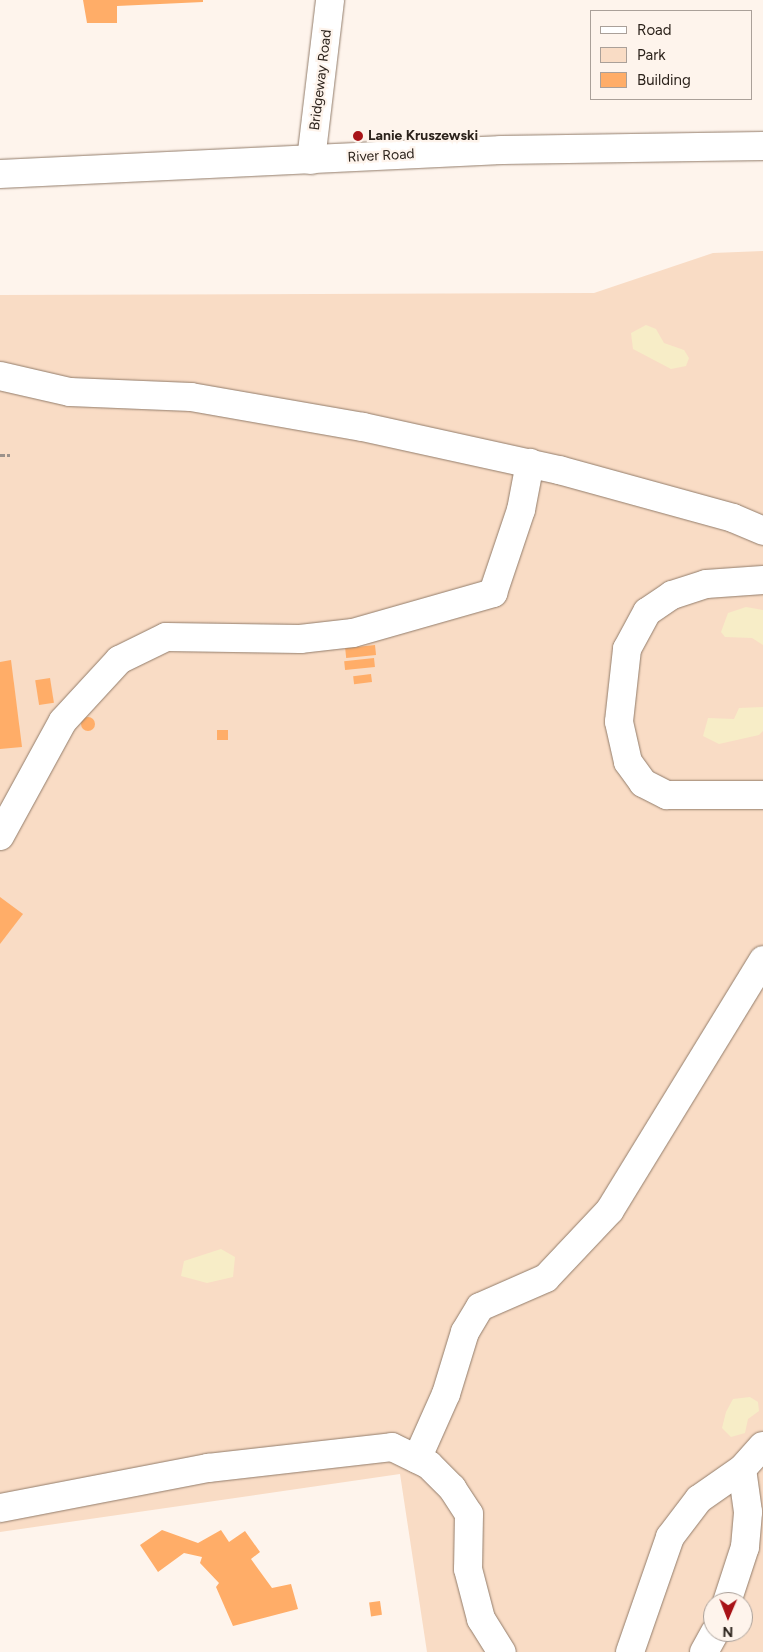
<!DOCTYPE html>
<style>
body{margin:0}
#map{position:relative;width:763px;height:1652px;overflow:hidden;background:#fef4ec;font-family:Figtree,sans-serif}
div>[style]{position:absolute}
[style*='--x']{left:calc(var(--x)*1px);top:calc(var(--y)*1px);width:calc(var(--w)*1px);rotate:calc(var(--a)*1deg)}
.green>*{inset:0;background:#f9dcc5}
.sand>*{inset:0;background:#f7edc7}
.building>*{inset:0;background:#ffad68;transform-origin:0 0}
.round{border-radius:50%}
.path>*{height:3px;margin-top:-1.5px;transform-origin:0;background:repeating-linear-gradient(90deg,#9c928b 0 5px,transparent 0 7.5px)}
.roads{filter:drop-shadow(0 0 1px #927c6a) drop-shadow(0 0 1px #927c6a)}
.minor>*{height:28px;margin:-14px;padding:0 14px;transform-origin:14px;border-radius:14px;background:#fff}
.major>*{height:28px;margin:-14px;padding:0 14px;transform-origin:14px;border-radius:14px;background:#fff}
.dots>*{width:14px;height:14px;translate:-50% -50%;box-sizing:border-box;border:2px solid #fef4ec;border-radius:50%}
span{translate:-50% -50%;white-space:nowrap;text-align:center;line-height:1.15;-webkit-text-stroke:4.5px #fef4ec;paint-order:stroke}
.street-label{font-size:14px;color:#2c231c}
.poi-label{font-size:14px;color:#2c231c;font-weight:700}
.left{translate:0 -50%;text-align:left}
.legend{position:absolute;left:590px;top:10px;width:162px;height:90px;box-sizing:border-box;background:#fef4ec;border:1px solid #aaa099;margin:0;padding:6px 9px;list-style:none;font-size:15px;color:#2c231c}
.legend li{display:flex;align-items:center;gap:10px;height:25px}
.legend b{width:25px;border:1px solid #aaa099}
.north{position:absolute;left:703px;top:1592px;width:50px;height:50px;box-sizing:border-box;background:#fef4ec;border:1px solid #aaa099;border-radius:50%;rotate:181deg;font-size:14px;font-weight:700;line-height:20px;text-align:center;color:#2c231c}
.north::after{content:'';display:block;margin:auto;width:18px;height:22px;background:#a81317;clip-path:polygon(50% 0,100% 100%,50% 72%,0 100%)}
</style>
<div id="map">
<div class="green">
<i style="clip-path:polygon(evenodd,763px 251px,763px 1652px,427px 1652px,400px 1474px,0 1532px,0 295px,594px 293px,713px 253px,763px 251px,713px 1602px,743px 1602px,743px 1632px,713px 1632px,713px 1602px)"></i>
</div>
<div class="sand">
<i style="clip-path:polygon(646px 325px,656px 329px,664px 343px,684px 350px,689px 358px,686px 366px,671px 369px,633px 349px,631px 333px)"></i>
<i style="clip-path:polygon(746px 607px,763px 610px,763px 645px,752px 638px,725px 637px,721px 632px,728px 613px)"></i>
<i style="clip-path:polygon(763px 707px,763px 731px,759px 735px,719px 744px,703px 736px,708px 718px,734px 719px,739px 708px)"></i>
<i style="clip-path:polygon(221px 1249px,235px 1257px,233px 1277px,207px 1283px,181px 1276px,184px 1261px)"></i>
<i style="clip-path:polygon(750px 1397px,758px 1402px,759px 1411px,748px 1419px,745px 1433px,731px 1437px,722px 1428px,726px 1412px,733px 1399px)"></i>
</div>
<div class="building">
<i style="clip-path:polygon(83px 0,203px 0,203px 2px,117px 6px,117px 23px,87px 23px)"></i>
<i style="left:375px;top:645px;width:10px;height:30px;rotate:84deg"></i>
<i style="left:374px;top:658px;width:9px;height:30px;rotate:84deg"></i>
<i style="clip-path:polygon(11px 660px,22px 747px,0 749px,0 662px)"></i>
<i style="left:371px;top:674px;width:8px;height:18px;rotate:83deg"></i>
<i style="left:50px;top:678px;width:25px;height:15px;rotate:81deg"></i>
<i class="round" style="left:81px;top:717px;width:14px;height:14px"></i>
<i style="left:228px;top:730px;width:10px;height:11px;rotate:90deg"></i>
<i style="clip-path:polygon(0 897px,23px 914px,0 944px)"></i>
<i style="clip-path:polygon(162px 1530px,198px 1543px,221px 1530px,229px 1542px,245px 1531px,260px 1552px,251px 1559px,272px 1588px,291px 1584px,298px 1609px,233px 1626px,216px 1587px,219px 1583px,200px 1563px,202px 1557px,184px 1553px,158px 1572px,140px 1545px)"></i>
<i style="left:380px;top:1601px;width:14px;height:11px;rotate:82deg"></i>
</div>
<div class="path">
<i style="--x:0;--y:455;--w:10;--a:0"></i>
</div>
<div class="roads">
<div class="minor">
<i style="--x:311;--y:160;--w:161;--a:-83.2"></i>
<i style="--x:0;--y:376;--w:72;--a:12.9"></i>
<i style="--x:70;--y:392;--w:121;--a:2.4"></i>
<i style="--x:191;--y:397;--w:175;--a:9.9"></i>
<i style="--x:363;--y:427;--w:201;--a:12.4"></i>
<i style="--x:559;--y:470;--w:180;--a:15.4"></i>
<i style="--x:733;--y:518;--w:33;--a:23"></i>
<i style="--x:763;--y:580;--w:57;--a:176"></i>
<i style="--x:706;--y:584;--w:36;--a:162"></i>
<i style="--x:672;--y:595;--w:30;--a:146"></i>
<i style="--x:647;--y:612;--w:42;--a:118.4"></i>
<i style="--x:627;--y:649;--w:73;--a:96.3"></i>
<i style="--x:619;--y:722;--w:41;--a:77.3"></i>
<i style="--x:628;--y:762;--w:26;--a:54"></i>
<i style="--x:643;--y:783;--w:27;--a:27"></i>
<i style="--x:667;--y:795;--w:96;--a:0"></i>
<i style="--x:0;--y:836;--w:131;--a:-61.3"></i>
<i style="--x:63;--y:721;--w:83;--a:-47.4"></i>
<i style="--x:119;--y:660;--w:52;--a:-26.1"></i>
<i style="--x:166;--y:637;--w:134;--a:0.9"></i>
<i style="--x:300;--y:639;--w:53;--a:-6.5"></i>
<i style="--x:353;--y:633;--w:146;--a:-15.9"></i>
<i style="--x:493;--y:593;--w:88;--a:-71.4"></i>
<i style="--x:521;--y:510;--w:48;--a:-79.2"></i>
<i style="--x:417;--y:1459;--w:71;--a:-66"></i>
<i style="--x:446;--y:1394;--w:65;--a:-73"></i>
<i style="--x:465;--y:1332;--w:29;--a:-59"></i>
<i style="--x:480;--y:1307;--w:72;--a:-23.7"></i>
<i style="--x:546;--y:1278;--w:93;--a:-46.7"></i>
<i style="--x:610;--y:1210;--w:293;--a:-58.5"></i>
<i style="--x:0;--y:1508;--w:212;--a:-10.9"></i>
<i style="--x:208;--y:1468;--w:185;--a:-6.5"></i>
<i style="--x:392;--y:1447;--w:41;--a:25.9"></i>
<i style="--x:429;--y:1465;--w:33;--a:45"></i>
<i style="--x:452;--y:1488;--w:31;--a:57"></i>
<i style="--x:469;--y:1514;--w:55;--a:91"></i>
<i style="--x:468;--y:1569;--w:52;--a:75.4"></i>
<i style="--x:481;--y:1619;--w:39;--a:58"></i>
<i style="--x:727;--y:1602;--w:58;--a:-71.9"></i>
<i style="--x:745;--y:1547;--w:35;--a:-85"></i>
<i style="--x:748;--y:1512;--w:43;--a:-97.9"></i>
<i style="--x:630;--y:1652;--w:122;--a:-70.8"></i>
<i style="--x:670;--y:1537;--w:48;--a:-52.7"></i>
<i style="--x:699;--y:1499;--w:52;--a:-34.9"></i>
<i style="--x:742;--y:1469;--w:31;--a:-48"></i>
<i style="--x:704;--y:1652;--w:23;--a:-61"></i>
</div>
<div class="major">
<i style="--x:0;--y:174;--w:503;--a:-2.74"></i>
<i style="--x:502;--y:150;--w:261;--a:-0.9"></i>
</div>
</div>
<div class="dots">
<i style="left:358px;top:136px;background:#a81317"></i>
</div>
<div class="street-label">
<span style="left:321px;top:80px;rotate:-83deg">Bridgeway Road</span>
<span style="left:381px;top:156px;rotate:-3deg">River Road</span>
</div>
<div class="poi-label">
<span class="left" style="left:368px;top:136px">Lanie Kruszewski</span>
</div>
<ul class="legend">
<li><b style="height:6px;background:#fff"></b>Road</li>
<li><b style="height:14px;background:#f9dcc5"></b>Park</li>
<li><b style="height:14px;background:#ffad68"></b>Building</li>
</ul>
<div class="north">N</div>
</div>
